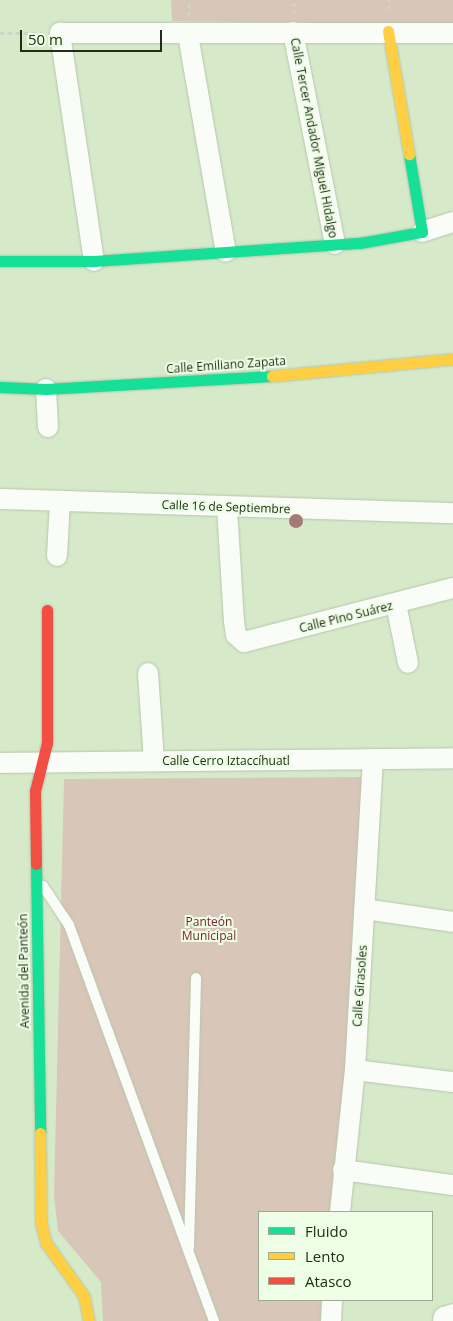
<!DOCTYPE html>
<meta charset="utf-8">
<style>
body{margin:0}
#map{position:relative;width:453px;height:1321px;overflow:hidden;background:#d6eac9;font-family:"Open Sans",sans-serif}
div>[style]{position:absolute}
[style*='--x']{left:calc(var(--x)*1px);top:calc(var(--y)*1px);width:calc(var(--w)*1px);rotate:calc(var(--a)*1deg)}
.green>*{inset:0;background:#d8c6b9}
.path>*{height:3px;margin-top:-1.5px;transform-origin:0;background:repeating-linear-gradient(90deg,#ced5cb 0 4px,transparent 0 8px)}
.roads{filter:drop-shadow(0 0 1px #b6c6ac) drop-shadow(0 0 1px #b6c6ac)}
.lane>*{height:10px;margin:-5px;padding:0 5px;transform-origin:5px;border-radius:5px;background:#f9fcf7}
.street>*{height:20px;margin:-10px;padding:0 10px;transform-origin:10px;border-radius:10px;background:#f9fcf7}
.fast>*{height:11px;margin:-5.5px;padding:0 5.5px;transform-origin:5.5px;border-radius:5.5px;background:#16e098}
.slow>*{height:11px;margin:-5.5px;padding:0 5.5px;transform-origin:5.5px;border-radius:5.5px;background:#ffcf43}
.jam>*{height:11px;margin:-5.5px;padding:0 5.5px;transform-origin:5.5px;border-radius:5.5px;background:#f24e42}
.trees>*{width:14px;height:14px;margin:-7px;border-radius:50%;background:#a37a75}
span{translate:-50% -50%;white-space:nowrap;text-align:center;line-height:1.15;-webkit-text-stroke:4px #eefde5;paint-order:stroke}
.street-label{font-size:12px;color:#202e17}
.park-label{font-size:12px;color:#791e30}
.legend{position:absolute;left:258px;top:1211px;width:175px;height:90px;box-sizing:border-box;background:#eefde5;border:1px solid #9caa93;margin:0;padding:6px 9px;list-style:none;font-size:15px;color:#202e17}
.legend li{display:flex;align-items:center;gap:10px;height:25px}
.legend b{width:25px;border:1px solid #9caa93}
.scale{position:absolute;left:20px;top:30px;width:142px;height:22px;box-sizing:border-box;border:2px solid #202e17;border-top:0;padding-left:6px;font-size:15px;line-height:18px;white-space:nowrap;color:#202e17;-webkit-text-stroke:4px #eefde5;paint-order:stroke}
</style>
<div id="map">
<div class="green">
<i style="clip-path:polygon(171px 0,453px 0,453px 30px,402px 24px,172px 21px)"></i>
<i style="clip-path:polygon(371px 777px,337px 1212px,259px 1212px,259px 1300px,330px 1300px,328px 1321px,103px 1321px,101px 1282px,58px 1231px,54px 1195px,64px 779px)"></i>
</div>
<div class="path">
<i style="--x:389;--y:9;--w:9;--a:-90"></i>
<i style="--x:294;--y:14;--w:14;--a:-90"></i>
<i style="--x:189;--y:15;--w:15;--a:-90"></i>
<i style="--x:0;--y:33;--w:42;--a:0"></i>
</div>
<div class="roads">
<div class="lane">
<i style="--x:43;--y:886;--w:47;--a:56.3"></i>
<i style="--x:69;--y:925;--w:422;--a:69.9"></i>
<i style="--x:189;--y:1247;--w:269;--a:-88.5"></i>
</div>
<div class="street">
<i style="--x:293;--y:32;--w:216;--a:78.8"></i>
<i style="--x:188;--y:35;--w:220;--a:80.1"></i>
<i style="--x:422;--y:232;--w:33;--a:-18"></i>
<i style="--x:94;--y:261;--w:231;--a:-98.5"></i>
<i style="--x:60;--y:33;--w:393;--a:0"></i>
<i style="--x:46;--y:389;--w:38;--a:87"></i>
<i style="--x:0;--y:499;--w:453;--a:1.8"></i>
<i style="--x:227;--y:508;--w:113;--a:86.5"></i>
<i style="--x:234;--y:621;--w:14;--a:82"></i>
<i style="--x:236;--y:635;--w:11;--a:41"></i>
<i style="--x:244;--y:642;--w:216;--a:-14.5"></i>
<i style="--x:57;--y:556;--w:55;--a:-86.9"></i>
<i style="--x:396;--y:604;--w:60;--a:78.5"></i>
<i style="--x:148;--y:673;--w:88;--a:86.1"></i>
<i style="--x:0;--y:763;--w:453;--a:-0.6"></i>
<i style="--x:365;--y:909;--w:89;--a:8.4"></i>
<i style="--x:355;--y:1070;--w:99;--a:7"></i>
<i style="--x:343;--y:1170;--w:111;--a:7.8"></i>
<i style="--x:340;--y:1212;--w:143;--a:-84"></i>
<i style="--x:355;--y:1070;--w:311;--a:-86.7"></i>
<i style="--x:331;--y:1321;--w:21;--a:-87"></i>
<i style="--x:443;--y:1321;--w:4;--a:-76"></i>
<i style="--x:444;--y:1317;--w:9;--a:-18"></i>
</div>
<div class="fast">
<i style="--x:0;--y:261;--w:94;--a:0"></i>
<i style="--x:94;--y:261;--w:267;--a:-3.9"></i>
<i style="--x:360;--y:243;--w:63;--a:-10.1"></i>
<i style="--x:422;--y:232;--w:79;--a:-99.5"></i>
<i style="--x:0;--y:387;--w:46;--a:2.5"></i>
<i style="--x:46;--y:389;--w:226;--a:-3.3"></i>
<i style="--x:36;--y:864;--w:269;--a:89.1"></i>
</div>
<div class="slow">
<i style="--x:388;--y:31;--w:125;--a:80.3"></i>
<i style="--x:272;--y:376;--w:182;--a:-5.4"></i>
<i style="--x:40;--y:1133;--w:90;--a:89.4"></i>
<i style="--x:41;--y:1223;--w:21;--a:76"></i>
<i style="--x:46;--y:1243;--w:65;--a:54.4"></i>
<i style="--x:84;--y:1296;--w:25;--a:79"></i>
</div>
<div class="jam">
<i style="--x:36;--y:864;--w:73;--a:-90.8"></i>
<i style="--x:35;--y:791;--w:49;--a:-76"></i>
<i style="--x:47;--y:743;--w:133;--a:-90"></i>
</div>
</div>
<div class="trees">
<i style="left:296px;top:521px"></i>
</div>
<div class="street-label">
<span style="left:314px;top:138px;rotate:79deg">Calle Tercer Andador Miguel Hidalgo</span>
<span style="left:226px;top:365px;rotate:-4deg">Calle Emiliano Zapata</span>
<span style="left:226px;top:507px;rotate:2deg">Calle 16 de Septiembre</span>
<span style="left:346px;top:617px;rotate:-14deg">Calle Pino Suárez</span>
<span style="left:226px;top:761px">Calle Cerro Iztaccíhuatl</span>
<span style="left:24px;top:971px;rotate:-91deg">Avenida del Panteón</span>
<span style="left:360px;top:986px;rotate:-86deg">Calle Girasoles</span>
</div>
<div class="park-label">
<span style="left:209px;top:929px">Panteón<br>Municipal</span>
</div>
<ul class="legend">
<li><b style="height:6px;background:#16e098"></b>Fluido</li>
<li><b style="height:6px;background:#ffcf43"></b>Lento</li>
<li><b style="height:6px;background:#f24e42"></b>Atasco</li>
</ul>
<div class="scale">50 m</div>
</div>
